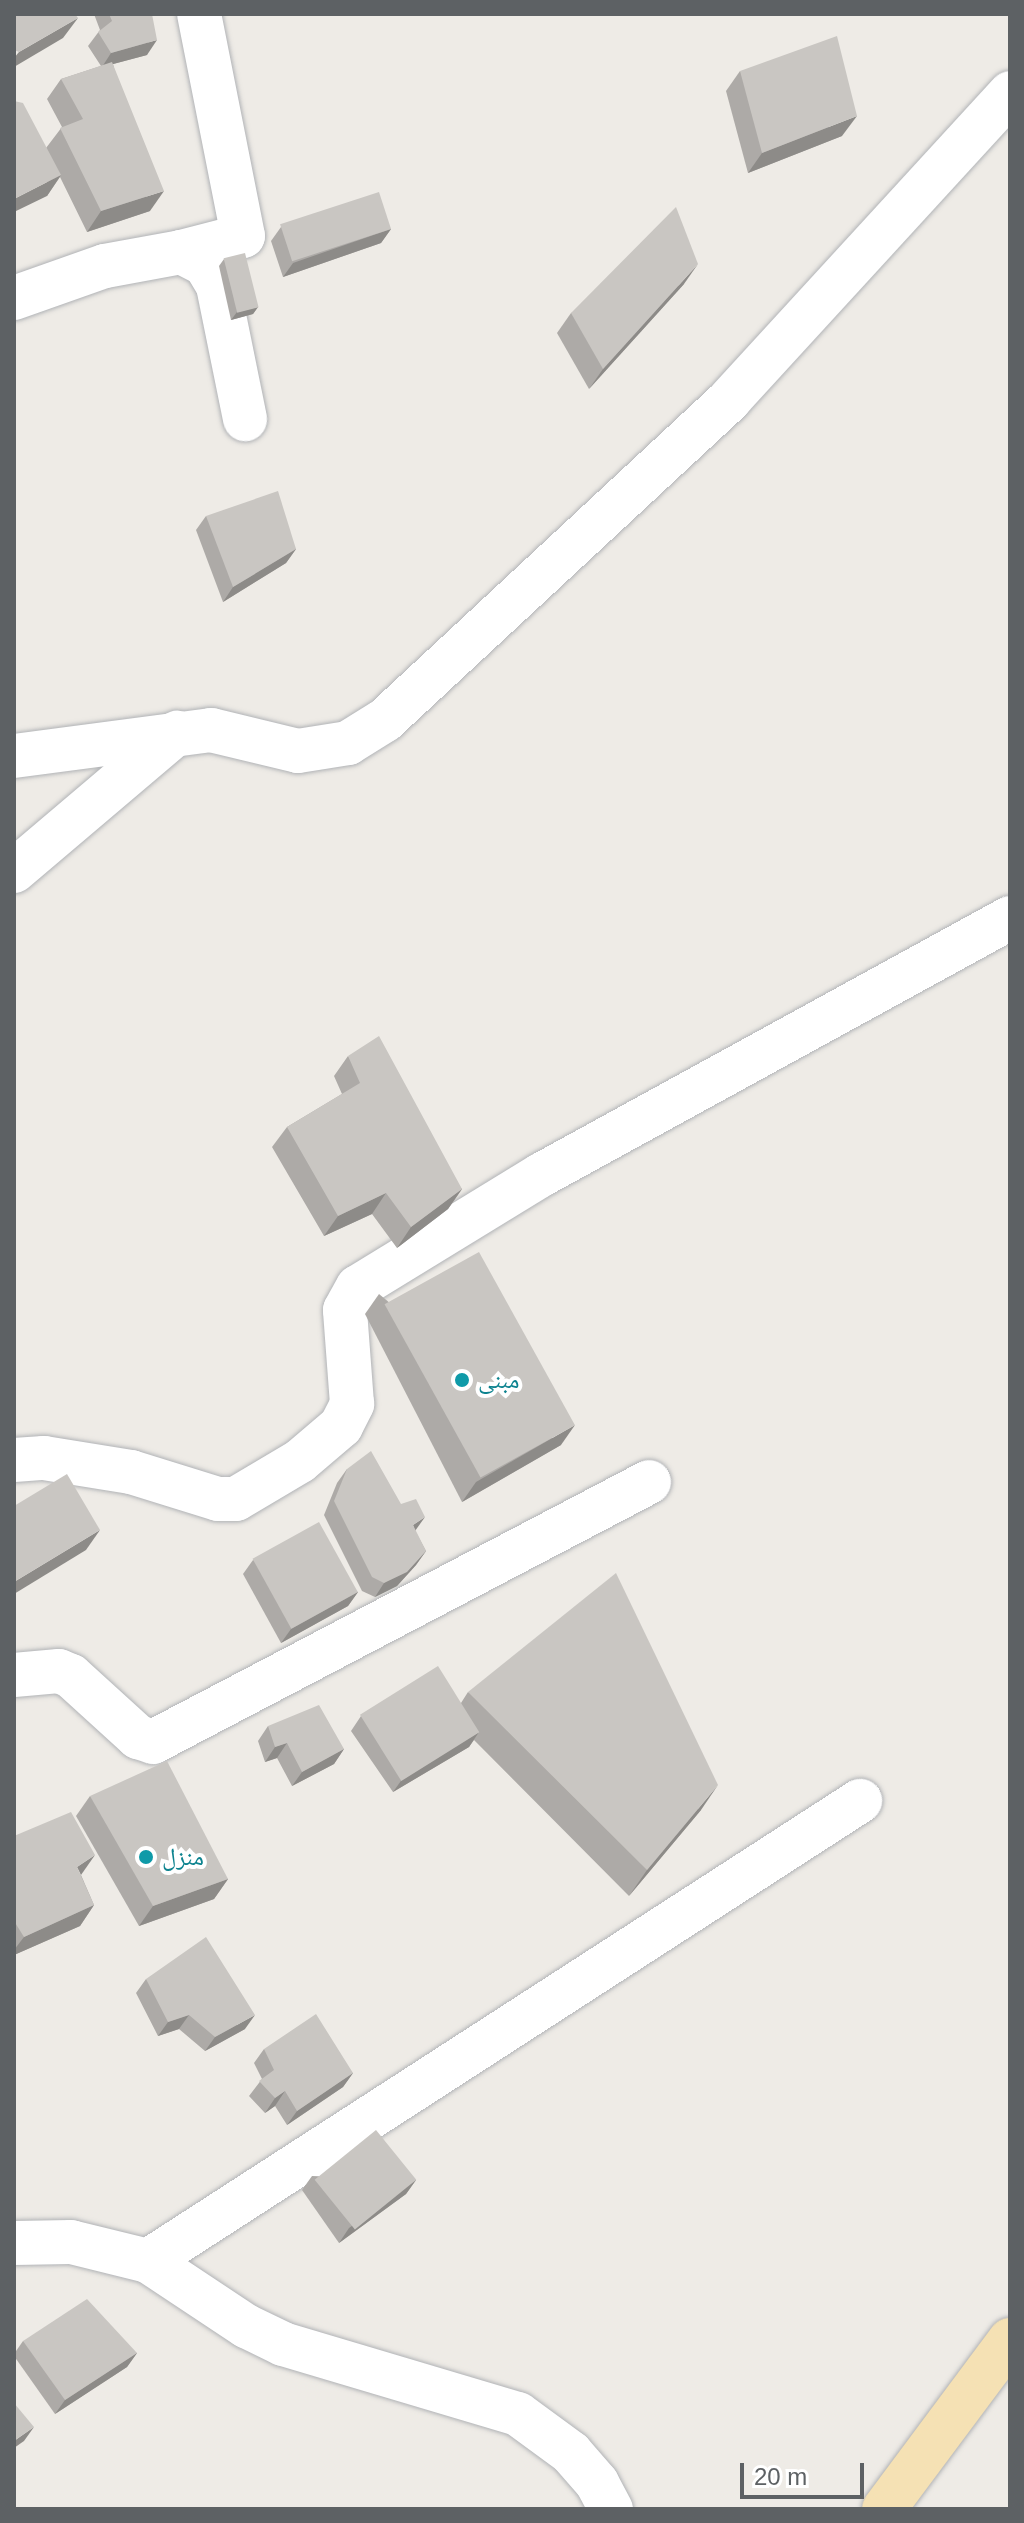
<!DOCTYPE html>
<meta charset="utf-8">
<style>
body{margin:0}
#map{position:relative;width:1024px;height:2523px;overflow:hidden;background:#eeebe6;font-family:Arial,"Noto Naskh Arabic",sans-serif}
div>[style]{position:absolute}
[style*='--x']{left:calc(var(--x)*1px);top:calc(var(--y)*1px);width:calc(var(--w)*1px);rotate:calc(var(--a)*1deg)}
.roads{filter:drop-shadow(0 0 2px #b1b3b6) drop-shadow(0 0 2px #b1b3b6)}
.minor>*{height:44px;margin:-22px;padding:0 22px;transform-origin:22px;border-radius:22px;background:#fff}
.major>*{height:44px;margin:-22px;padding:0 22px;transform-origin:22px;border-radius:22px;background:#f5e1b4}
.wall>*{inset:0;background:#adaaa7}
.shaded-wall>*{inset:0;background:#8d8b88}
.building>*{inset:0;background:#c9c6c2;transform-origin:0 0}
.dots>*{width:22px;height:22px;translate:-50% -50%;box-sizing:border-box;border:4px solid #fff;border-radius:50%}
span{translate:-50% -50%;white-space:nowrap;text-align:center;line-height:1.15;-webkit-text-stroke:8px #fff;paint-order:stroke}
.culture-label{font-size:24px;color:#0d838f}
.left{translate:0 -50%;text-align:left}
.frame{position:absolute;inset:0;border:16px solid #5d6164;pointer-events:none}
.scale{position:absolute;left:740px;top:2463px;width:124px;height:36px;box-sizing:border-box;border:4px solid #5d6164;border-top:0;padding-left:10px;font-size:24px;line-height:28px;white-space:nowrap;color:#5d6164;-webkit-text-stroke:6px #fff;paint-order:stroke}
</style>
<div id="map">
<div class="roads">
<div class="minor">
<i style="--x:181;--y:252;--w:64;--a:-14.5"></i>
<i style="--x:243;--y:236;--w:226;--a:-101.2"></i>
<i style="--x:14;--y:298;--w:96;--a:-19.4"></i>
<i style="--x:105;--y:266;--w:77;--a:-10.4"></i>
<i style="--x:181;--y:252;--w:27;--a:27"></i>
<i style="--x:205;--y:264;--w:26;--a:59"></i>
<i style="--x:218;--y:286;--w:136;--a:78.5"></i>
<i style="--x:14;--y:756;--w:199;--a:-7.5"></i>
<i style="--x:211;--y:730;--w:89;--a:13.6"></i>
<i style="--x:298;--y:751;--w:51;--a:-9.1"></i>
<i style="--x:348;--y:743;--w:44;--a:-31.9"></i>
<i style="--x:385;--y:720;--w:471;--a:-42.9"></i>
<i style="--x:730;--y:399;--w:415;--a:-47.5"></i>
<i style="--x:14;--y:871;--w:214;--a:-40.3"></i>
<i style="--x:14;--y:1460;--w:30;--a:-4"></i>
<i style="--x:44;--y:1458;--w:88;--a:9.1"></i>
<i style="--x:131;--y:1472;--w:91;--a:17.2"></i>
<i style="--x:218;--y:1499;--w:18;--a:0"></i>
<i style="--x:236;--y:1499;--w:74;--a:-30.7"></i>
<i style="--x:300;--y:1461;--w:54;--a:-40.5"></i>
<i style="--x:341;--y:1426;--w:25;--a:-63"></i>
<i style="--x:352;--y:1404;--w:94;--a:-94.3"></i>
<i style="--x:345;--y:1310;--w:26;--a:-61"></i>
<i style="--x:358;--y:1287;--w:215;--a:-31.5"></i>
<i style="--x:541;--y:1175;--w:535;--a:-28.72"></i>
<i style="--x:14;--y:1675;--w:45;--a:-5.1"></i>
<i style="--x:59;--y:1671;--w:13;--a:23"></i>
<i style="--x:71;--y:1676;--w:91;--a:42.3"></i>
<i style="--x:138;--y:1737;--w:16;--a:18"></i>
<i style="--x:153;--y:1742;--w:560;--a:-27.66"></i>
<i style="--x:14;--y:2243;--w:57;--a:-1"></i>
<i style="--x:71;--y:2242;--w:79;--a:13.9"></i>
<i style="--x:148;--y:2261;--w:118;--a:33.6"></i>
<i style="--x:246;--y:2326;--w:41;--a:25.9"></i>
<i style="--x:283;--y:2344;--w:245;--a:16.6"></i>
<i style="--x:518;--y:2414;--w:66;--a:36.3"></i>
<i style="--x:571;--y:2453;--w:40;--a:49"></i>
<i style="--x:597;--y:2483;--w:30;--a:62"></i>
<i style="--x:148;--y:2261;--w:848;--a:-32.87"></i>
</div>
<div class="major">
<i style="--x:884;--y:2509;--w:211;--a:-53.3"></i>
</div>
</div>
<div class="wall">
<i style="clip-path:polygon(94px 14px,152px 14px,147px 55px,113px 64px,150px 211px,87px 232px,60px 177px,47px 196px,46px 148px,62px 127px,47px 99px,61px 79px,101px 66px,88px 46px,100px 30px)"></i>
<i style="clip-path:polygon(740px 71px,842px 136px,748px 173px,726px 91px)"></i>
<i style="clip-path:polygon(281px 227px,391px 229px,381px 243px,283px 277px,271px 241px)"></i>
<i style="clip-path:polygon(224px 259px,258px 307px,253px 314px,231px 320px,219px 266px)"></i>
<i style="clip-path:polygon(684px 284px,589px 389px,557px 333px,571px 313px)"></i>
<i style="clip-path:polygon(206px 516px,296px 549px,286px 563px,223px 602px,196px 530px)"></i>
<i style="clip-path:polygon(348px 1056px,462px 1189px,448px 1209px,397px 1248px,372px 1214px,324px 1236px,272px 1147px,287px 1127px,342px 1094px,334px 1076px)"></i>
<i style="clip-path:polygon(379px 1294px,561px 1445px,462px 1502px,365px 1314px)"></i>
<i style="clip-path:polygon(347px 1469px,415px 1531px,426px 1551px,416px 1565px,397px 1586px,375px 1597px,362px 1591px,324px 1515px,337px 1483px)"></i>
<i style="clip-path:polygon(253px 1560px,358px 1592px,348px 1606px,281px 1643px,243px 1574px)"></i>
<i style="clip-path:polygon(468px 1692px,701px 1810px,629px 1896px,474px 1740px,469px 1747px,393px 1792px,351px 1731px,361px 1716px,461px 1703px)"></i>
<i style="clip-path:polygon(268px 1726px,344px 1749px,334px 1764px,292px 1786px,277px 1758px,265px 1762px,258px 1741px)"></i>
<i style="clip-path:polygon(90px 1796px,228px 1879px,214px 1899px,139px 1926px,76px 1816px)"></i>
<i style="clip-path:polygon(14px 1836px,81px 1875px,94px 1905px,80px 1926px,14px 1955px)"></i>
<i style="clip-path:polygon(146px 1979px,245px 2029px,205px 2051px,179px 2029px,158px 2036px,136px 1993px)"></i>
<i style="clip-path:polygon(264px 2049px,353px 2073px,343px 2087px,287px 2125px,275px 2106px,265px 2113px,249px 2096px,262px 2079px,254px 2063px)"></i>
<i style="clip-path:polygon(312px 2176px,416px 2180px,406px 2194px,339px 2243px,302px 2190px)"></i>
<i style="clip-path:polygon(23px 2341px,137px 2353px,127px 2367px,55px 2414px,14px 2356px,14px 2354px)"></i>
</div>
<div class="shaded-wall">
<i style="clip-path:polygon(78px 18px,63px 38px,14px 67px,14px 58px,19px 52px)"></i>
<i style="clip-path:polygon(157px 40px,147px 55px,102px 67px,111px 53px)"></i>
<i style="clip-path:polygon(857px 116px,842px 136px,748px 173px,762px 153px)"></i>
<i style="clip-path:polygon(61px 175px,47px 196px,14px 212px,14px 199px)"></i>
<i style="clip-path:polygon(164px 191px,150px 211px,87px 232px,101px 211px)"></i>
<i style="clip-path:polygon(391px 229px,381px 243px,283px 277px,293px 263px)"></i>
<i style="clip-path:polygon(698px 264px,684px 284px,589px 389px,603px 369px)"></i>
<i style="clip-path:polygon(258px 307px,253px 314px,231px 320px,237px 312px)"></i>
<i style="clip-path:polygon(296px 549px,286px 563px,223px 602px,233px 587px)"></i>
<i style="clip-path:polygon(462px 1189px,448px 1209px,397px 1248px,411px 1227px)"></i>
<i style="clip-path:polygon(386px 1193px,372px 1214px,324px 1236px,338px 1216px)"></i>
<i style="clip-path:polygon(575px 1425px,561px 1445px,462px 1502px,476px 1482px)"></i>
<i style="clip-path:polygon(425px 1517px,415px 1531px,413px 1525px)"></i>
<i style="clip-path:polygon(100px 1530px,86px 1550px,14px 1594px,14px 1582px)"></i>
<i style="clip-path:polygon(426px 1551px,416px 1565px,397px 1586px,375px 1597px,384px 1583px)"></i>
<i style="clip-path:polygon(358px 1592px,348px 1606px,281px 1643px,291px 1629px)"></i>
<i style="clip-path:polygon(479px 1732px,469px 1747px,393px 1792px,403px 1778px)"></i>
<i style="clip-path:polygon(287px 1743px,277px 1758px,265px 1762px,275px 1747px)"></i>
<i style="clip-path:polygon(344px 1749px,334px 1764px,292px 1786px,302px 1772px)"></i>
<i style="clip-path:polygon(718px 1785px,701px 1810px,629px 1896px,647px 1870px)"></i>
<i style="clip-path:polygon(95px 1855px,81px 1875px,77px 1867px)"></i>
<i style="clip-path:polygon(228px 1879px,214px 1899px,139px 1926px,153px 1906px)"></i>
<i style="clip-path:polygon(94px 1905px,80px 1926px,14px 1955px,14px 1950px,24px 1937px)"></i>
<i style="clip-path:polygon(189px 2015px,179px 2029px,158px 2036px,168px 2022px)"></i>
<i style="clip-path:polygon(255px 2015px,245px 2029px,205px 2051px,215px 2037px)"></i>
<i style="clip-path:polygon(353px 2073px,343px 2087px,287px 2125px,297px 2111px)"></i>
<i style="clip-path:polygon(285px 2091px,275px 2106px,265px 2113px,275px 2098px)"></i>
<i style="clip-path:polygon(416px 2180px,406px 2194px,339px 2243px,349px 2228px)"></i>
<i style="clip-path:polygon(137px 2353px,127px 2367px,55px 2414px,65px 2400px)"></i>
<i style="clip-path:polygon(34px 2427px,24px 2441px,14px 2448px,14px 2441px)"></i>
</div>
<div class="building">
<i style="clip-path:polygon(14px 14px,75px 14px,78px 18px,19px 52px,14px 50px)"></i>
<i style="clip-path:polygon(109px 14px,152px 14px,157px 40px,111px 53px,98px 32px,112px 21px)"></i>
<i style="clip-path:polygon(837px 36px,857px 116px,762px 153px,740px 71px)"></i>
<i style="clip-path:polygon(112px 62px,164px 191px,101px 211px,60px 128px,83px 119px,61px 79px)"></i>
<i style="clip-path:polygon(14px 101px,23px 103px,61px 175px,14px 199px)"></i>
<i style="left:379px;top:192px;width:39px;height:104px;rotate:72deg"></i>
<i style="clip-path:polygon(676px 207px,698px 264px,603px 369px,571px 313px)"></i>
<i style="left:245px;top:253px;width:56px;height:22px;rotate:76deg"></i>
<i style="clip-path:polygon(278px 491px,296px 549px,233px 587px,206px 516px)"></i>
<i style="clip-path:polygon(379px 1036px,462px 1189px,411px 1227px,386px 1193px,338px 1216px,287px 1127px,360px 1083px,348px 1056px)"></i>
<i style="left:479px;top:1252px;width:198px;height:108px;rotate:61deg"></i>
<i style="clip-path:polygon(371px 1451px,401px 1504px,416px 1499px,425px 1517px,413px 1525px,426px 1551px,407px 1572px,384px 1583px,372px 1577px,334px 1501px,347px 1469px)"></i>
<i style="clip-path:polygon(67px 1474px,100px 1530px,14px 1582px,14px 1506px)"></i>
<i style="left:319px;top:1522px;width:80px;height:76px;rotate:61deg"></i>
<i style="clip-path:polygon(616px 1573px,718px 1785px,647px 1870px,468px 1692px)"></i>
<i style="left:438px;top:1666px;width:78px;height:92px;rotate:58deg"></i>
<i style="clip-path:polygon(319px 1705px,344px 1749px,302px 1772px,287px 1743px,275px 1747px,268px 1726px)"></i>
<i style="clip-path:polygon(167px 1761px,228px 1879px,153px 1906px,90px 1796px)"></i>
<i style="clip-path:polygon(71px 1812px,95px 1855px,77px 1867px,94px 1905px,24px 1937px,14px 1921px,14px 1836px)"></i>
<i style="clip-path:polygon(206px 1937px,255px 2015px,215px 2037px,189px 2015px,168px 2022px,146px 1979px)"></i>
<i style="clip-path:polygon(316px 2014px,353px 2073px,297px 2111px,285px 2091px,275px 2098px,259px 2081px,274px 2070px,264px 2049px)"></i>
<i style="left:376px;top:2130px;width:64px;height:79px;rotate:51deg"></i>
<i style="clip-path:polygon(87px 2299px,137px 2353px,65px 2400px,23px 2341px)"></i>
<i style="clip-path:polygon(14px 2403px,34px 2427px,14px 2441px)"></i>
</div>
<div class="dots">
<i style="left:462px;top:1380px;background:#0f9aa8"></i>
<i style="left:146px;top:1857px;background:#0f9aa8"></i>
</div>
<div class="culture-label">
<span class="left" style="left:478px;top:1380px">مبنى</span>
<span class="left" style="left:162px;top:1857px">منزل</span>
</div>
<div class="frame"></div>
<div class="scale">20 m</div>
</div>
